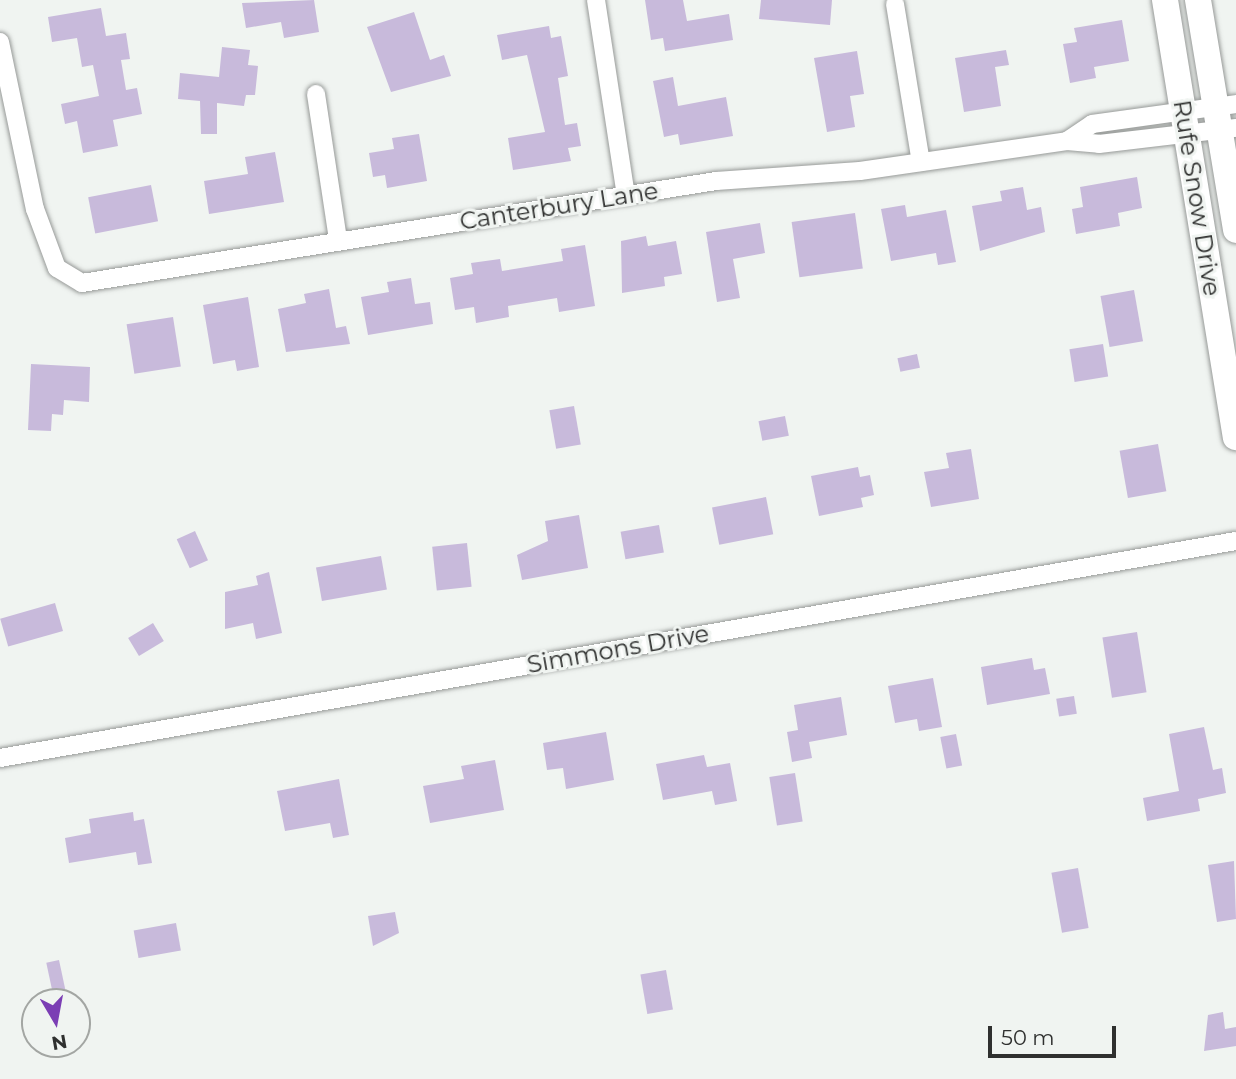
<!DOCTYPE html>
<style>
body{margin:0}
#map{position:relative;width:1236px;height:1079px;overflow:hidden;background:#f0f4f1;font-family:Montserrat,sans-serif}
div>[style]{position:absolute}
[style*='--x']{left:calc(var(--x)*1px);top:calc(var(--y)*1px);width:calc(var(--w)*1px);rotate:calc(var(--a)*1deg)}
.building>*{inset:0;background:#c8badb;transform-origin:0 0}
.roads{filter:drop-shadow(0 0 2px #979a98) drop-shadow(0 0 2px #979a98)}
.minor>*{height:18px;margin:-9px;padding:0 9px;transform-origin:9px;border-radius:9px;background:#fff}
.secondary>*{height:26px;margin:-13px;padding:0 13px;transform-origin:13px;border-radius:13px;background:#fff}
span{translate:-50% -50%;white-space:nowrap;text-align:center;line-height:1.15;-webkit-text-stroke:6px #f0f4f1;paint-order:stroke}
.street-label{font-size:24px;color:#2f302f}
.north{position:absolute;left:21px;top:988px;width:70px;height:70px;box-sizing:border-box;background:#f0f4f1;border:2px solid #a3a6a3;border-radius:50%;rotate:170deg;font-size:19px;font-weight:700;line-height:28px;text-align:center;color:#2f302f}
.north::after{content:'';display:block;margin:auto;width:24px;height:32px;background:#7b3eb4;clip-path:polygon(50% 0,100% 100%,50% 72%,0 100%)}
.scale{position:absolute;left:988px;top:1026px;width:128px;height:32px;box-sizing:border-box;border:4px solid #2f302f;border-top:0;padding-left:9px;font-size:21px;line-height:24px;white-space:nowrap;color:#2f302f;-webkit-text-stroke:5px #f0f4f1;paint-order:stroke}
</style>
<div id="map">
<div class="building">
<i style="clip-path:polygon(314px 0,319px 32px,284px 38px,281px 22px,246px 28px,242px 3px)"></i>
<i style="clip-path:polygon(645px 0,683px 0,687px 21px,729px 14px,733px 40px,665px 51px,663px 38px,651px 40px)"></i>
<i style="clip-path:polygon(761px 0,832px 0,830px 25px,759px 19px)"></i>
<i style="clip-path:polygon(101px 8px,106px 36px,126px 33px,130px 59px,121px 60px,126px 90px,137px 88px,142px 114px,113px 120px,118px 146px,83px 153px,77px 121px,65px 124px,61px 104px,99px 96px,93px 65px,82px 67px,77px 38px,52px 42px,48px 17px)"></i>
<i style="clip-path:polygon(414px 12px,430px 60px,444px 55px,451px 76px,391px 92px,367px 27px)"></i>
<i style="clip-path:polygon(1122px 20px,1129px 61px,1094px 67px,1096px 78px,1070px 83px,1063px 44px,1077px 42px,1074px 28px)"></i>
<i style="clip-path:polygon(549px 26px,551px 38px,561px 36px,568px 76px,558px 78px,565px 125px,577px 123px,581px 146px,568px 148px,571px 161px,513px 170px,508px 138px,545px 132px,527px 55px,502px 60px,497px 35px)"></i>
<i style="clip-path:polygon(222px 47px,250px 50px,248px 65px,258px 66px,255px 95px,246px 95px,244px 106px,217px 103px,217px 134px,201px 134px,200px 101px,178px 99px,180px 73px,219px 77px)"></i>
<i style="clip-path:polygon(1006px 50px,1009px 65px,995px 67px,1001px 106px,964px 112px,955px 58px)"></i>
<i style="clip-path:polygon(857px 51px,864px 94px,850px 96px,855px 127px,827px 132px,814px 58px)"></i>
<i style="clip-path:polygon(673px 77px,678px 106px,726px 97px,733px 136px,680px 145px,678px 134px,664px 137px,653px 81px)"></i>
<i style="clip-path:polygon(419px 134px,427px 181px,387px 188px,385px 175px,373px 177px,369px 153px,394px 149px,392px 138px)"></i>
<i style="clip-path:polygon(275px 152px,284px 202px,209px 214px,204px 181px,248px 174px,245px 157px)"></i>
<i style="clip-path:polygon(1137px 177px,1142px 208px,1118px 213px,1120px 226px,1076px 234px,1072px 209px,1083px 207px,1080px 187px)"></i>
<i style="left:151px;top:185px;width:37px;height:64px;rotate:79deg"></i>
<i style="clip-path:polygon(1023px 187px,1027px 210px,1041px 207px,1045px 232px,980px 251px,972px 206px,1002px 201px,1000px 191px)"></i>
<i style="clip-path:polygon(905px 205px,907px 217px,946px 210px,956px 262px,938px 265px,936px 253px,891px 261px,881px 209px)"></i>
<i style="left:855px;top:213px;width:56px;height:64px;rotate:82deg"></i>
<i style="clip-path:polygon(760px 223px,765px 253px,733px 259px,740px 298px,717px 302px,706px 232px)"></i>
<i style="clip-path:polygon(646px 236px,648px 246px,676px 241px,682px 274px,664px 277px,665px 286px,622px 293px,621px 241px)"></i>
<i style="clip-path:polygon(585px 245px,595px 306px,559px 312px,557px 298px,508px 306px,509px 317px,476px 323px,474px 307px,455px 310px,450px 278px,473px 274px,471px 263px,500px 259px,502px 271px,563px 261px,561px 249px)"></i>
<i style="clip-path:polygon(411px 278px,415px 304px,430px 302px,433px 324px,368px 335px,361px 297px,389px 292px,387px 282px)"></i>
<i style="clip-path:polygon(329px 289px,336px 328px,346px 326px,350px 344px,286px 352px,278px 309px,306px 303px,304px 294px)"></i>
<i style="left:1134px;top:290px;width:52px;height:34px;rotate:80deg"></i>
<i style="clip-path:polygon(248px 297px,259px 367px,237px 371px,235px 360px,213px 364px,203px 305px)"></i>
<i style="left:173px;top:317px;width:50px;height:47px;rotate:81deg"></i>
<i style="left:1103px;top:344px;width:33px;height:34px;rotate:81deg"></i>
<i style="left:917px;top:354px;width:14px;height:20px;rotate:78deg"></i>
<i style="clip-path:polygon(31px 364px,90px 367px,89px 402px,64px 400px,63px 415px,52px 414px,51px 431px,28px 430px)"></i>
<i style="left:574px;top:406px;width:39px;height:25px;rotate:80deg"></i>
<i style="left:785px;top:416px;width:20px;height:27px;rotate:79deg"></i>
<i style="left:1158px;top:444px;width:48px;height:39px;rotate:80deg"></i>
<i style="clip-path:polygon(971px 449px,979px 499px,931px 507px,924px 472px,949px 468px,946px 453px)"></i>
<i style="clip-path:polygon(858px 467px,860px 477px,870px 475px,874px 495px,861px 498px,863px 507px,819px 516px,811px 476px)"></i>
<i style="left:766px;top:497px;width:38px;height:55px;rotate:79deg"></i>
<i style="clip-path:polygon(579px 515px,588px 568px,522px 580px,517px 555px,548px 541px,545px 521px)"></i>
<i style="left:659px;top:525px;width:28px;height:39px;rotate:80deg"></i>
<i style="left:195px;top:531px;width:32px;height:20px;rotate:66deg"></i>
<i style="left:467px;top:543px;width:44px;height:35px;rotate:84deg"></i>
<i style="left:381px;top:556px;width:34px;height:66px;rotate:80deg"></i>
<i style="clip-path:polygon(269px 572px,282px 633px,256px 639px,253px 623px,225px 629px,225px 592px,258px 585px,256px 576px)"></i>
<i style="left:55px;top:603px;width:29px;height:57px;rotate:74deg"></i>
<i style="left:153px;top:623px;width:21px;height:29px;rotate:59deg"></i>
<i style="left:1137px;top:632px;width:61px;height:35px;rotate:81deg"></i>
<i style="clip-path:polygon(1032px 658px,1034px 670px,1045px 668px,1050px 694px,987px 705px,981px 667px)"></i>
<i style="clip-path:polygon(933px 678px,942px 727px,919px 731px,917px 719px,895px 723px,888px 686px)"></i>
<i style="left:1074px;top:696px;width:18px;height:18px;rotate:81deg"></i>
<i style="clip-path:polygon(841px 697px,847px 735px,809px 742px,812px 758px,792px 762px,787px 732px,798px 730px,794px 705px)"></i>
<i style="clip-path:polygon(1204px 727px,1213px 770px,1222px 768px,1226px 793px,1198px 799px,1200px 811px,1147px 821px,1143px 798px,1179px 791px,1169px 734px)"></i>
<i style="clip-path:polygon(606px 732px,614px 780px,566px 789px,563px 768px,547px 770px,543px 743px)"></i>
<i style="left:956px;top:734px;width:32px;height:16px;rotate:79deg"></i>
<i style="clip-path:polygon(704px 755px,707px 767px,730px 763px,737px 801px,715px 805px,712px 791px,663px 800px,656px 764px)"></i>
<i style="clip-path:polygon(495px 760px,504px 810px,430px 823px,423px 786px,464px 779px,461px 766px)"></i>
<i style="left:795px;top:773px;width:49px;height:26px;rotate:81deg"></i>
<i style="clip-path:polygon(339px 779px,349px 835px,333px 838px,330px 823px,285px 831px,277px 791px)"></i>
<i style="clip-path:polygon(133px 812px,134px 821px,144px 819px,152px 863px,138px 865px,136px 852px,69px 863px,65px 838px,91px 833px,89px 819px)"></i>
<i style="clip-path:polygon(1234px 861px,1236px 919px,1217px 922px,1208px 865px)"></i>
<i style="left:1078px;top:868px;width:61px;height:27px;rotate:80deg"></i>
<i style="clip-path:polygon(395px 912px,399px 933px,373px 946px,368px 916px)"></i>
<i style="left:176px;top:923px;width:28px;height:43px;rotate:80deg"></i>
<i style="left:59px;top:960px;width:30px;height:13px;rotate:78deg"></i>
<i style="left:666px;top:970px;width:40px;height:26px;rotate:80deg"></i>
<i style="clip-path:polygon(1223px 1012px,1225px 1029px,1236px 1027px,1236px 1046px,1204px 1051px,1208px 1015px)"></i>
</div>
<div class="roads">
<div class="minor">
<i style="--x:596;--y:0;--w:198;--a:81.3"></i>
<i style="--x:895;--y:4;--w:160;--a:80.7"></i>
<i style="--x:0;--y:42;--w:171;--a:78.2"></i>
<i style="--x:35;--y:209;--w:63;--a:69.6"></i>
<i style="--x:57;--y:268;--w:29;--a:31"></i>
<i style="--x:82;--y:283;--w:642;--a:-9.14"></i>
<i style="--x:716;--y:181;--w:144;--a:-4"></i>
<i style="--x:860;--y:171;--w:209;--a:-8.2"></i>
<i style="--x:1067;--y:141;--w:32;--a:5"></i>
<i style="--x:1099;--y:144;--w:138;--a:-6.7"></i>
<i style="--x:316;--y:94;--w:148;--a:81.4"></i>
<i style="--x:1067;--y:141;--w:30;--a:-34"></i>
<i style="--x:1092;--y:124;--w:145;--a:-7.9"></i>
<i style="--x:0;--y:758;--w:1255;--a:-9.96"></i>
</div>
<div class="secondary">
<i style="--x:1165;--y:0;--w:443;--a:80.8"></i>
<i style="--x:1198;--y:0;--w:233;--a:80.6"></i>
</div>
</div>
<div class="street-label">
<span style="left:1197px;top:198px;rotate:81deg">Rufe Snow Drive</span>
<span style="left:559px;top:206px;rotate:-9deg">Canterbury Lane</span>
<span style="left:618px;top:649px;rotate:-10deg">Simmons Drive</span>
</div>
<div class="north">N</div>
<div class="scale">50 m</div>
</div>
